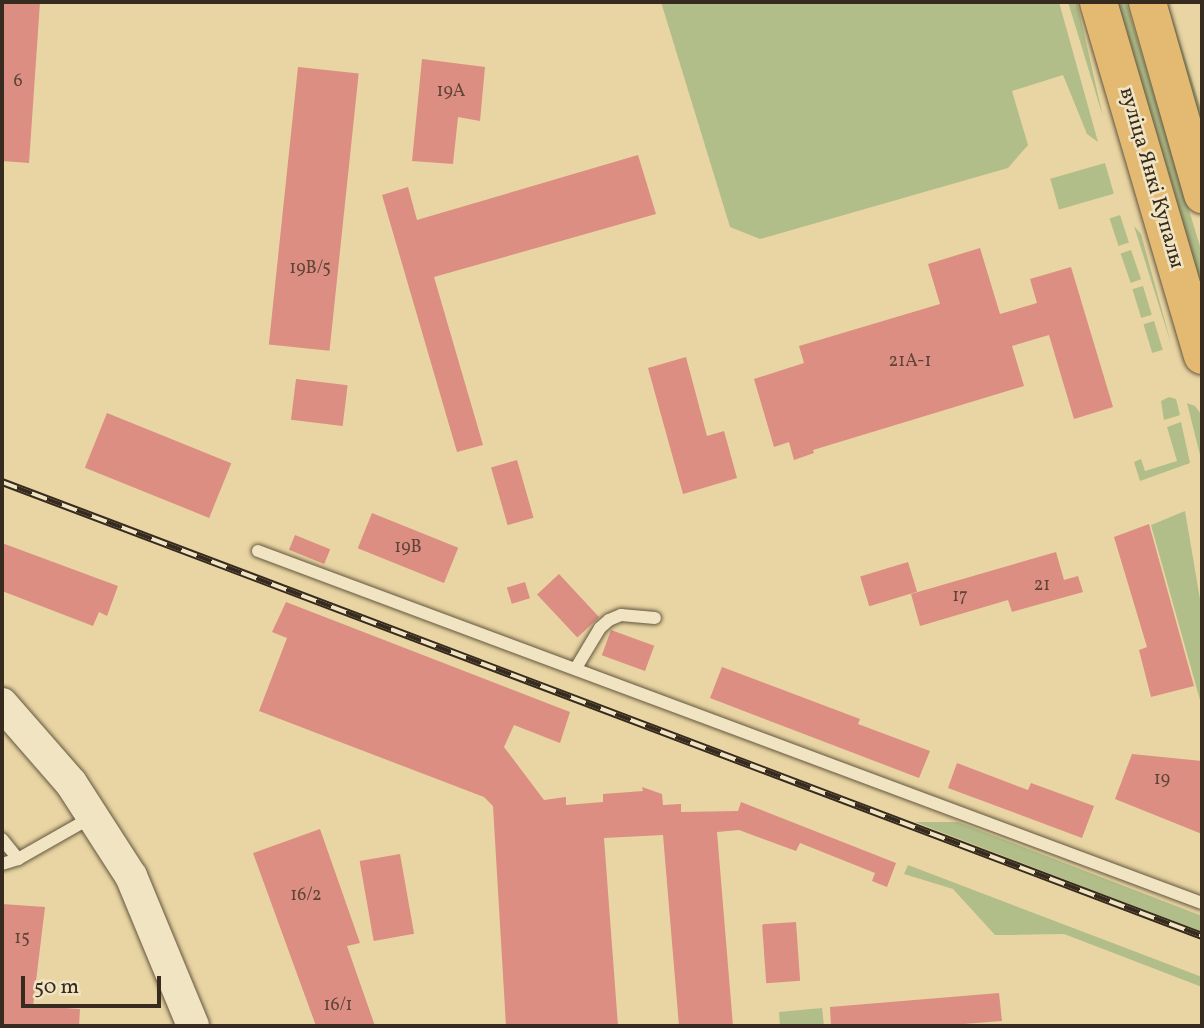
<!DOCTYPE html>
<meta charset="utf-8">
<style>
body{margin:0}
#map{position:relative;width:1204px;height:1028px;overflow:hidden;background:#e9d5a3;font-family:Vollkorn,serif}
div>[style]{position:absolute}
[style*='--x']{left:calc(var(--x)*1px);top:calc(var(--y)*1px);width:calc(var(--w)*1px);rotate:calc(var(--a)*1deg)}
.green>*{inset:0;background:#b1be89;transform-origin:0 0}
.building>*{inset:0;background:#db8e81;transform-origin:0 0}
.roads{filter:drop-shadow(0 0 2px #63563f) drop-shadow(0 0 2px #63563f)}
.service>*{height:12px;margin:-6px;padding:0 6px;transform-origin:6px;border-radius:6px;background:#f1e4c3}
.secondary>*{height:32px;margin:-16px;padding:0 16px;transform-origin:16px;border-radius:16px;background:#f1e4c3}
.primary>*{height:37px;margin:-18.5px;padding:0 18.5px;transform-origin:18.5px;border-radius:18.5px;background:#e4ba72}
.rail>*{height:8px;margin-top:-4px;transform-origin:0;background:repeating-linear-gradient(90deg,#f1e4c3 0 16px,#362b1e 0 32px);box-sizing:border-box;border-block:2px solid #362b1e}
span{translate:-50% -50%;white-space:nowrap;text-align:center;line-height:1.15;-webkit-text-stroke:5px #f1e4c3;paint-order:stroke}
.number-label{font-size:18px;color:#5f4437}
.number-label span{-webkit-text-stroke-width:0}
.street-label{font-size:21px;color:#362b1e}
.frame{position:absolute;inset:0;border:4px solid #362b1e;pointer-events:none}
.scale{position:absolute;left:21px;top:976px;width:140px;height:32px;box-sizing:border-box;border:4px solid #362b1e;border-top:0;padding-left:9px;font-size:21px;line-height:24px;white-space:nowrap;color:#362b1e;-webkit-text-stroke:5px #f1e4c3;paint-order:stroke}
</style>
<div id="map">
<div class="green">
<i style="clip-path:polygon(661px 2px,1059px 2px,1098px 142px,1087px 134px,1063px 75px,1012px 91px,1028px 145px,1008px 168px,760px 239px,730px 227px)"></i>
<i style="clip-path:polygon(1068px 2px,1077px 2px,1103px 117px)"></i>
<i style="clip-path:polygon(1113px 2px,1126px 2px,1202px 253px,1202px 291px)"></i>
<i style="clip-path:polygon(1169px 7px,1202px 113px,1202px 125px,1166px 8px)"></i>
<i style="left:1105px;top:163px;width:32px;height:57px;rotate:74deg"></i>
<i style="left:1120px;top:215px;width:29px;height:11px;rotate:72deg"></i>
<i style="clip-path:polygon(1134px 226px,1141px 234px,1172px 347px)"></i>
<i style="left:1131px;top:250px;width:31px;height:11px;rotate:71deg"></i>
<i style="left:1143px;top:286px;width:30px;height:11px;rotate:73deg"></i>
<i style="left:1154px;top:321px;width:30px;height:11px;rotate:73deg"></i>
<i style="clip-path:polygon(1169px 397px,1176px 399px,1180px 415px,1164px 420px,1161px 401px)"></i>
<i style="clip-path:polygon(1187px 403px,1195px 406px,1201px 414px,1201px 459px)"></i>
<i style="clip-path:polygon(1181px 422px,1190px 463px,1140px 481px,1134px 462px,1141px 459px,1145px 471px,1177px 461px,1167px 427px)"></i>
<i style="clip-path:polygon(1185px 511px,1202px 611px,1202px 700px,1200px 700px,1151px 525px)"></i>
<i style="clip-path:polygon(915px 822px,958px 822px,1202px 916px,1202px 932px)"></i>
<i style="clip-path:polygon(908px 865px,1202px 977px,1202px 987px,1064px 934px,995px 935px,953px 889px,904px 874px)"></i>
<i style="clip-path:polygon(822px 1008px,824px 1026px,780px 1026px,779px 1012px)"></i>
</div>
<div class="building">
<i style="clip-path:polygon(2px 2px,40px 2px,29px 163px,2px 161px)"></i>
<i style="clip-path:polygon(422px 59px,485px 67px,480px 121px,458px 117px,453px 164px,412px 161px)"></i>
<i style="left:298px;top:67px;width:61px;height:279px;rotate:6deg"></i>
<i style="clip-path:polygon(638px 155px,656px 214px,434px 277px,483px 445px,457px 452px,382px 195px,408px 187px,417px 220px)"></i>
<i style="clip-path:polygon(980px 248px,1000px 314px,1037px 303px,1030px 279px,1071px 267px,1113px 407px,1074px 419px,1049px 335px,1012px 346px,1024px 386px,813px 450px,814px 453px,794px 460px,789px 442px,774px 447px,754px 379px,804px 363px,799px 346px,940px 304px,928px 264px)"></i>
<i style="clip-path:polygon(686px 357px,707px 436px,724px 431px,737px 478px,683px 494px,648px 368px)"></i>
<i style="left:296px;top:379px;width:52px;height:41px;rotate:7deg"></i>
<i style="left:107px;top:413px;width:134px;height:59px;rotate:22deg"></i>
<i style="left:517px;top:460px;width:60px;height:27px;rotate:74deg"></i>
<i style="left:372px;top:513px;width:93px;height:38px;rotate:22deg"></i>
<i style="clip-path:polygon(1149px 524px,1194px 686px,1151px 697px,1139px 650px,1147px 647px,1114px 537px)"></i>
<i style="left:295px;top:535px;width:38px;height:16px;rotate:22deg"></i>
<i style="clip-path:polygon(2px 543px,118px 586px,107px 616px,99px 612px,93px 626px,2px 591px)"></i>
<i style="clip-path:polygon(1056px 552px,1064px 580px,1078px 576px,1083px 592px,1012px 612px,1008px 600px,920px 626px,911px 594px)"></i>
<i style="left:908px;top:562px;width:31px;height:50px;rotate:73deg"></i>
<i style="left:559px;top:574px;width:59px;height:30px;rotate:47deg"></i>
<i style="left:525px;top:582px;width:17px;height:19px;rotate:73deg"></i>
<i style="clip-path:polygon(286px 602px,570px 712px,560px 743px,514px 725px,504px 747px,544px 800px,566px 797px,566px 805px,603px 802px,603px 794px,643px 791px,642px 787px,662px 794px,663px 805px,681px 804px,681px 812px,738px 811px,741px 802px,896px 863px,887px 887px,872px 881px,875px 873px,800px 843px,796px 851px,739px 830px,717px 832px,733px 1026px,679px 1026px,663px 835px,604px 838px,618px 1026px,506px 1026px,493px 806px,484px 797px,259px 711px,287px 638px,272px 632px)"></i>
<i style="left:611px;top:630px;width:46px;height:27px;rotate:20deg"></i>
<i style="clip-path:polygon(722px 667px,860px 719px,858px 724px,930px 751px,919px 778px,710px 698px)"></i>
<i style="clip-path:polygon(1132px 754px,1202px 761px,1202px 834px,1115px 799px)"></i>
<i style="clip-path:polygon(957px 763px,1028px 790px,1031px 783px,1094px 806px,1082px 838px,948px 788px)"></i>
<i style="clip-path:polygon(320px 829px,360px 943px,347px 946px,375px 1026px,316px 1026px,253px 853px)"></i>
<i style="left:400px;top:854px;width:81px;height:41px;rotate:80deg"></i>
<i style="clip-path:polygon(2px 904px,45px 907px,33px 1006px,80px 1009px,79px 1026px,2px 1026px)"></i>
<i style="left:796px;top:922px;width:59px;height:34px;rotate:86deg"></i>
<i style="clip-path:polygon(999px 993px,1002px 1021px,938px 1026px,831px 1026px,830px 1007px)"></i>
</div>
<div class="roads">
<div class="service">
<i style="--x:258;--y:551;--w:1007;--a:20.45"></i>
<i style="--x:576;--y:668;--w:47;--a:-59"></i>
<i style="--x:600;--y:628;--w:12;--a:-42"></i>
<i style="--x:609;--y:620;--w:13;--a:-23"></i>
<i style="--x:621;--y:615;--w:34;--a:5"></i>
<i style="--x:2;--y:839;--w:26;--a:51"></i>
<i style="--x:18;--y:859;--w:85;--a:-29.6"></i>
<i style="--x:2;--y:864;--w:17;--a:-17"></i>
</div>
<div class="secondary">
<i style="--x:2;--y:704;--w:105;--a:48.9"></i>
<i style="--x:71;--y:783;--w:111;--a:57.2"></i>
<i style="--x:131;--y:876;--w:162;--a:67.5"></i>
</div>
<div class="primary">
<i style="--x:1098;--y:2;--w:368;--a:73.6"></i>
<i style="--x:1147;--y:2;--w:200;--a:74"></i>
</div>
</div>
<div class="rail">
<i style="--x:2;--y:482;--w:1283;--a:20.72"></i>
</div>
<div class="number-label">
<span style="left:18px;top:82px">6</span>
<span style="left:451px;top:92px">19А</span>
<span style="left:310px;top:269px">19В/5</span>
<span style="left:910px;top:362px">21А-1</span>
<span style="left:408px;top:548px">19В</span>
<span style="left:1042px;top:586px">21</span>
<span style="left:960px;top:597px">17</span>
<span style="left:1162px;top:780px">19</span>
<span style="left:306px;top:896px">16/2</span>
<span style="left:22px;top:939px">15</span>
<span style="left:338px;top:1006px">16/1</span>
</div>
<div class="street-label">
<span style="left:1151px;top:178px;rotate:74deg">вуліца Янкі Купалы</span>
</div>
<div class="frame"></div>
<div class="scale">50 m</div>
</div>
